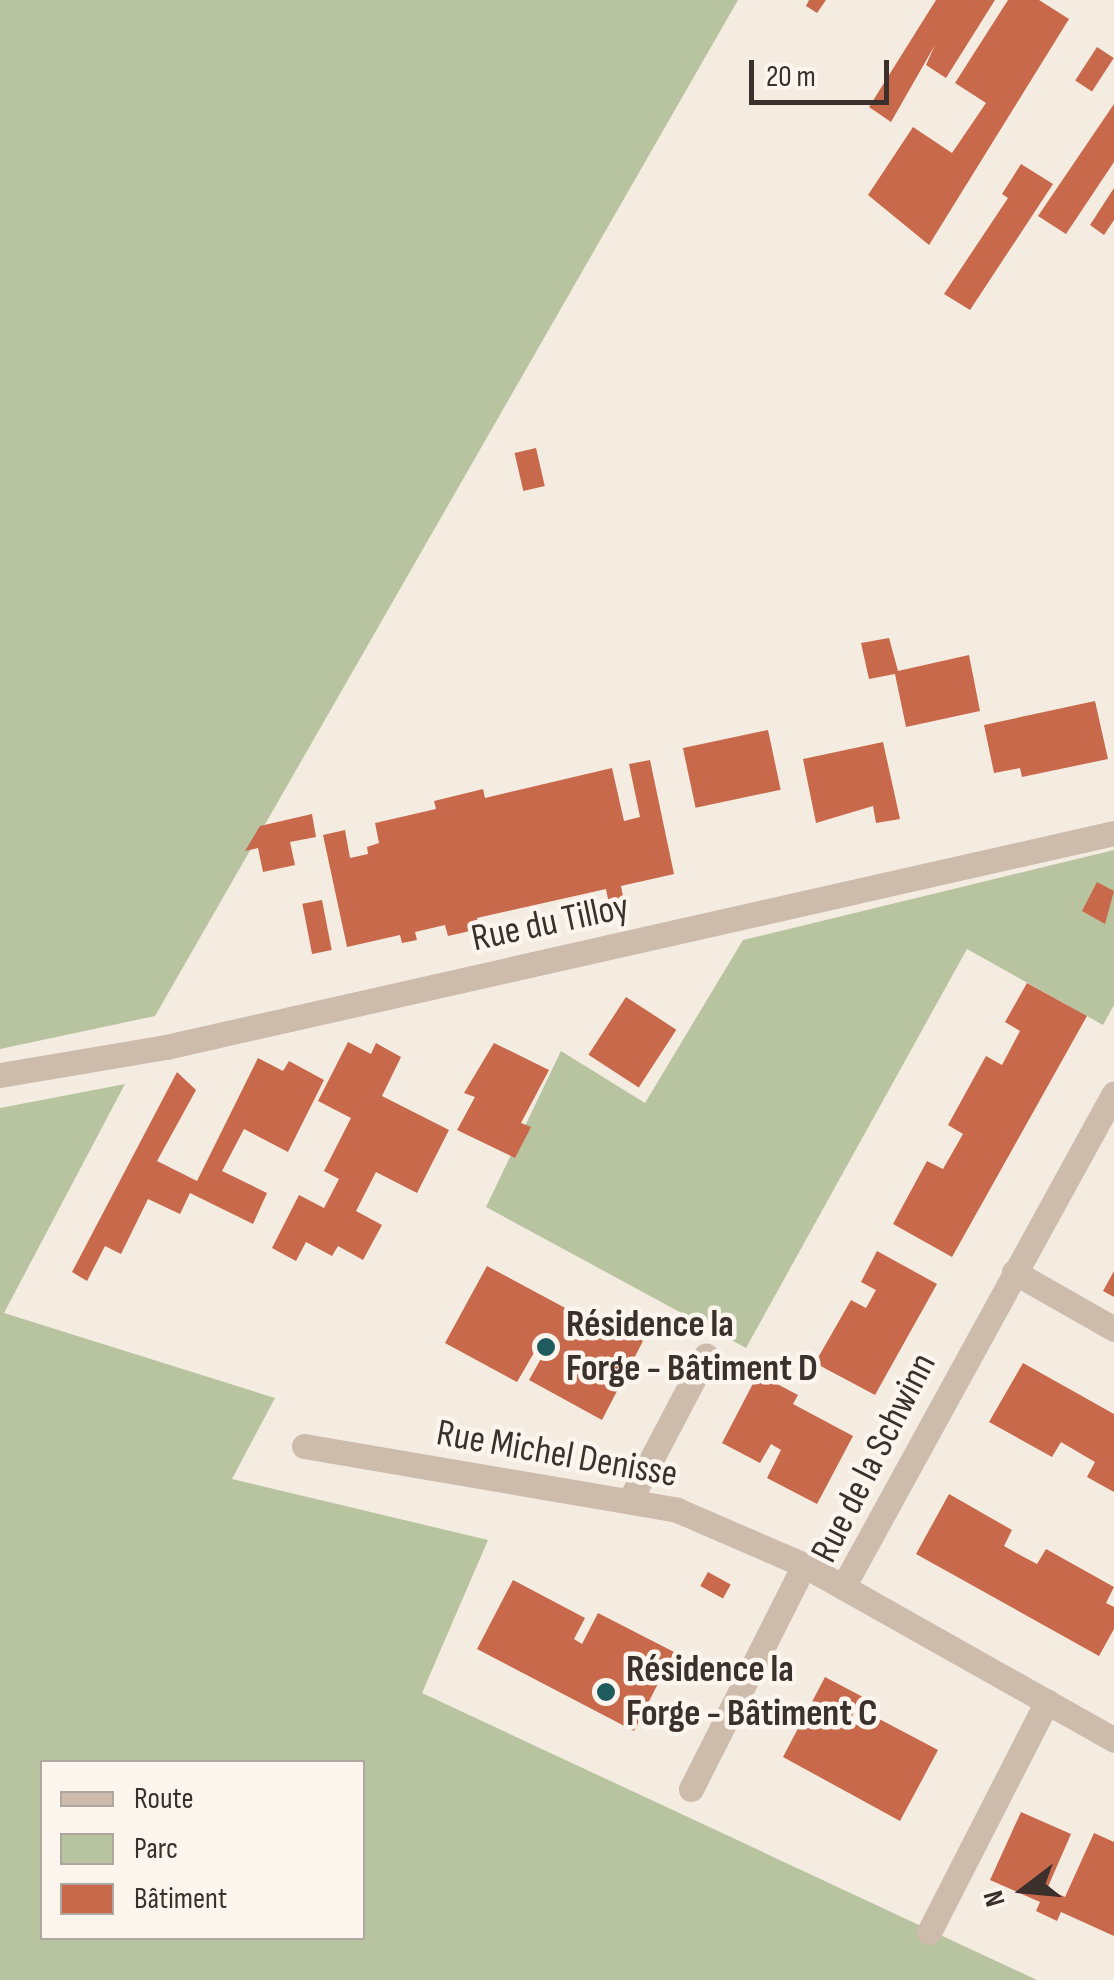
<!DOCTYPE html>
<meta charset="utf-8">
<style>
body{margin:0}
#map{position:relative;width:1114px;height:1980px;overflow:hidden;background:#f4ebe1;font-family:"Sofia Sans Condensed",sans-serif}
div>[style]{position:absolute}
[style*='--x']{left:calc(var(--x)*1px);top:calc(var(--y)*1px);width:calc(var(--w)*1px);rotate:calc(var(--a)*1deg)}
.green>*{inset:0;background:#b8c4a0}
.building>*{inset:0;background:#c8694b;transform-origin:0 0}
.minor>*{height:25px;margin:-12.5px;padding:0 12.5px;transform-origin:12.5px;border-radius:12.5px;background:#cdbbac}
.dots>*{width:28px;height:28px;translate:-50% -50%;box-sizing:border-box;border:5px solid #fbf5ee;border-radius:50%}
span{translate:-50% -50%;white-space:nowrap;text-align:center;line-height:1.15;-webkit-text-stroke:9px #fbf5ee;paint-order:stroke}
.street-label{font-size:38px;color:#3b302b}
.poi-label{font-size:38px;color:#3b302b;font-weight:700}
.left{translate:0 -50%;text-align:left}
.legend{position:absolute;left:40px;top:1760px;width:325px;height:180px;box-sizing:border-box;background:#fbf5ee;border:2px solid #aea6a0;margin:0;padding:12px 18px;list-style:none;font-size:30px;color:#3b302b}
.legend li{display:flex;align-items:center;gap:20px;height:50px}
.legend b{width:50px;border:2px solid #aea6a0}
.north{position:absolute;left:974px;top:1840px;width:100px;height:100px;-webkit-text-stroke:8px #fbf5ee;paint-order:stroke;rotate:254deg;font-size:28px;font-weight:700;line-height:40px;text-align:center;color:#3b302b}
.north::after{content:'';display:block;margin:auto;width:35px;height:45px;background:#3b302b;clip-path:polygon(50% 0,100% 100%,50% 72%,0 100%)}
.scale{position:absolute;left:749px;top:60px;width:140px;height:45px;box-sizing:border-box;border:5px solid #3b302b;border-top:0;padding-left:12px;font-size:30px;line-height:35px;white-space:nowrap;color:#3b302b;-webkit-text-stroke:8px #fbf5ee;paint-order:stroke}
</style>
<div id="map">
<div class="green">
<i style="clip-path:polygon(0 0,738px 0,155px 1016px,0 1049px)"></i>
<i style="clip-path:polygon(1114px 850px,1114px 1005px,1103px 1025px,967px 949px,746px 1348px,486px 1207px,561px 1051px,645px 1103px,743px 940px)"></i>
<i style="clip-path:polygon(evenodd,125px 1084px,4px 1313px,275px 1398px,232px 1479px,488px 1540px,422px 1693px,1037px 1980px,0 1980px,0 1108px,125px 1084px,42px 1762px,362px 1762px,362px 1938px,42px 1938px,42px 1762px)"></i>
</div>
<div class="building">
<i style="clip-path:polygon(809px 0,826px 0,817px 13px,806px 6px)"></i>
<i style="clip-path:polygon(936px 0,995px 0,946px 78px,926px 65px,935px 45px,891px 122px,869px 107px)"></i>
<i style="clip-path:polygon(1008px 0,1039px 0,1069px 19px,929px 245px,868px 195px,913px 127px,952px 153px,986px 103px,955px 83px)"></i>
<i style="left:1097px;top:47px;width:20px;height:40px;rotate:33deg"></i>
<i style="clip-path:polygon(1114px 104px,1114px 162px,1066px 234px,1038px 216px)"></i>
<i style="clip-path:polygon(1021px 164px,1053px 184px,970px 310px,944px 294px,1008px 198px,1002px 194px)"></i>
<i style="clip-path:polygon(1114px 188px,1114px 220px,1104px 235px,1090px 225px)"></i>
<i style="left:536px;top:448px;width:39px;height:22px;rotate:77deg"></i>
<i style="clip-path:polygon(889px 638px,898px 671px,969px 655px,980px 711px,906px 727px,895px 674px,869px 679px,861px 643px)"></i>
<i style="clip-path:polygon(1095px 701px,1108px 759px,1022px 777px,1020px 768px,994px 773px,984px 725px)"></i>
<i style="left:768px;top:730px;width:61px;height:87px;rotate:78deg"></i>
<i style="clip-path:polygon(883px 742px,900px 819px,876px 823px,873px 806px,816px 823px,803px 759px)"></i>
<i style="clip-path:polygon(650px 760px,674px 874px,621px 886px,624px 901px,609px 904px,606px 889px,477px 918px,479px 929px,448px 936px,445px 925px,415px 932px,417px 940px,402px 943px,400px 935px,347px 947px,323px 835px,345px 830px,350px 858px,368px 854px,367px 847px,379px 843px,375px 823px,436px 809px,434px 801px,483px 789px,485px 798px,612px 768px,624px 821px,640px 817px,629px 764px)"></i>
<i style="clip-path:polygon(312px 814px,316px 837px,290px 842px,295px 865px,263px 872px,258px 848px,245px 851px,260px 826px)"></i>
<i style="clip-path:polygon(1097px 882px,1114px 891px,1105px 924px,1082px 911px)"></i>
<i style="left:322px;top:900px;width:51px;height:20px;rotate:79deg"></i>
<i style="clip-path:polygon(1027px 983px,1087px 1016px,952px 1257px,893px 1224px,927px 1161px,943px 1169px,963px 1134px,948px 1125px,986px 1056px,1002px 1065px,1020px 1031px,1005px 1022px)"></i>
<i style="left:626px;top:997px;width:60px;height:69px;rotate:33deg"></i>
<i style="clip-path:polygon(348px 1042px,371px 1054px,376px 1043px,401px 1057px,382px 1096px,449px 1130px,417px 1193px,376px 1172px,356px 1211px,382px 1225px,363px 1260px,338px 1246px,332px 1256px,306px 1242px,296px 1261px,272px 1248px,299px 1195px,324px 1208px,339px 1179px,324px 1171px,351px 1118px,318px 1101px)"></i>
<i style="clip-path:polygon(494px 1043px,549px 1070px,521px 1123px,531px 1127px,515px 1158px,457px 1130px,475px 1097px,464px 1093px)"></i>
<i style="clip-path:polygon(258px 1058px,283px 1071px,289px 1061px,324px 1080px,288px 1152px,244px 1129px,222px 1171px,267px 1193px,253px 1224px,190px 1193px,180px 1214px,148px 1199px,121px 1254px,105px 1246px,87px 1281px,72px 1272px,177px 1072px,196px 1090px,157px 1161px,197px 1181px)"></i>
<i style="clip-path:polygon(877px 1251px,937px 1284px,875px 1395px,815px 1363px,851px 1300px,866px 1308px,876px 1290px,861px 1282px)"></i>
<i style="clip-path:polygon(487px 1266px,582px 1317px,586px 1311px,643px 1341px,602px 1420px,529px 1380px,543px 1355px,535px 1351px,517px 1382px,445px 1343px)"></i>
<i style="clip-path:polygon(1114px 1271px,1114px 1297px,1103px 1291px)"></i>
<i style="clip-path:polygon(1023px 1363px,1114px 1414px,1114px 1492px,1087px 1477px,1095px 1462px,1061px 1442px,1052px 1457px,989px 1422px)"></i>
<i style="clip-path:polygon(758px 1374px,798px 1395px,793px 1404px,853px 1436px,817px 1504px,767px 1478px,781px 1450px,771px 1444px,760px 1463px,722px 1443px)"></i>
<i style="clip-path:polygon(949px 1494px,1012px 1530px,1004px 1546px,1020px 1555px,1037px 1564px,1046px 1549px,1114px 1587px,1106px 1603px,1114px 1607px,1114px 1629px,1099px 1656px,916px 1554px)"></i>
<i style="left:708px;top:1572px;width:26px;height:16px;rotate:29deg"></i>
<i style="clip-path:polygon(513px 1580px,585px 1618px,574px 1639px,582px 1644px,598px 1613px,674px 1652px,634px 1731px,477px 1649px)"></i>
<i style="clip-path:polygon(825px 1677px,863px 1697px,849px 1721px,859px 1726px,866px 1712px,938px 1750px,900px 1821px,783px 1757px)"></i>
<i style="clip-path:polygon(1021px 1812px,1071px 1834px,1047px 1889px,1065px 1897px,1094px 1833px,1114px 1842px,1114px 1936px,1061px 1912px,1057px 1921px,1036px 1911px,1040px 1902px,990px 1880px)"></i>
</div>
<div class="minor">
<i style="--x:0;--y:1075;--w:168;--a:-9.6"></i>
<i style="--x:166;--y:1047;--w:972;--a:-12.72"></i>
<i style="--x:1014;--y:1272;--w:115;--a:29.7"></i>
<i style="--x:304;--y:1446;--w:378;--a:9.7"></i>
<i style="--x:677;--y:1510;--w:138;--a:23.4"></i>
<i style="--x:804;--y:1565;--w:356;--a:29.4"></i>
<i style="--x:631;--y:1498;--w:161;--a:-62.3"></i>
<i style="--x:843;--y:1587;--w:563;--a:-61.25"></i>
<i style="--x:691;--y:1789;--w:251;--a:-63.2"></i>
<i style="--x:929;--y:1932;--w:259;--a:-62.9"></i>
</div>
<div class="dots">
<i style="left:546px;top:1347px;background:#1f5a5e"></i>
<i style="left:606px;top:1692px;background:#1f5a5e"></i>
</div>
<div class="street-label">
<span style="left:550px;top:923px;rotate:-12deg">Rue du Tilloy</span>
<span style="left:557px;top:1454px;rotate:10deg">Rue Michel Denisse</span>
<span style="left:874px;top:1458px;rotate:-63deg">Rue de la Schwinn</span>
</div>
<div class="poi-label">
<span class="left" style="left:566px;top:1347px">Résidence la<br>Forge - Bâtiment D</span>
<span class="left" style="left:626px;top:1692px">Résidence la<br>Forge - Bâtiment C</span>
</div>
<ul class="legend">
<li><b style="height:12px;background:#cdbbac"></b>Route</li>
<li><b style="height:28px;background:#b8c4a0"></b>Parc</li>
<li><b style="height:28px;background:#c8694b"></b>Bâtiment</li>
</ul>
<div class="north">N</div>
<div class="scale">20 m</div>
</div>
